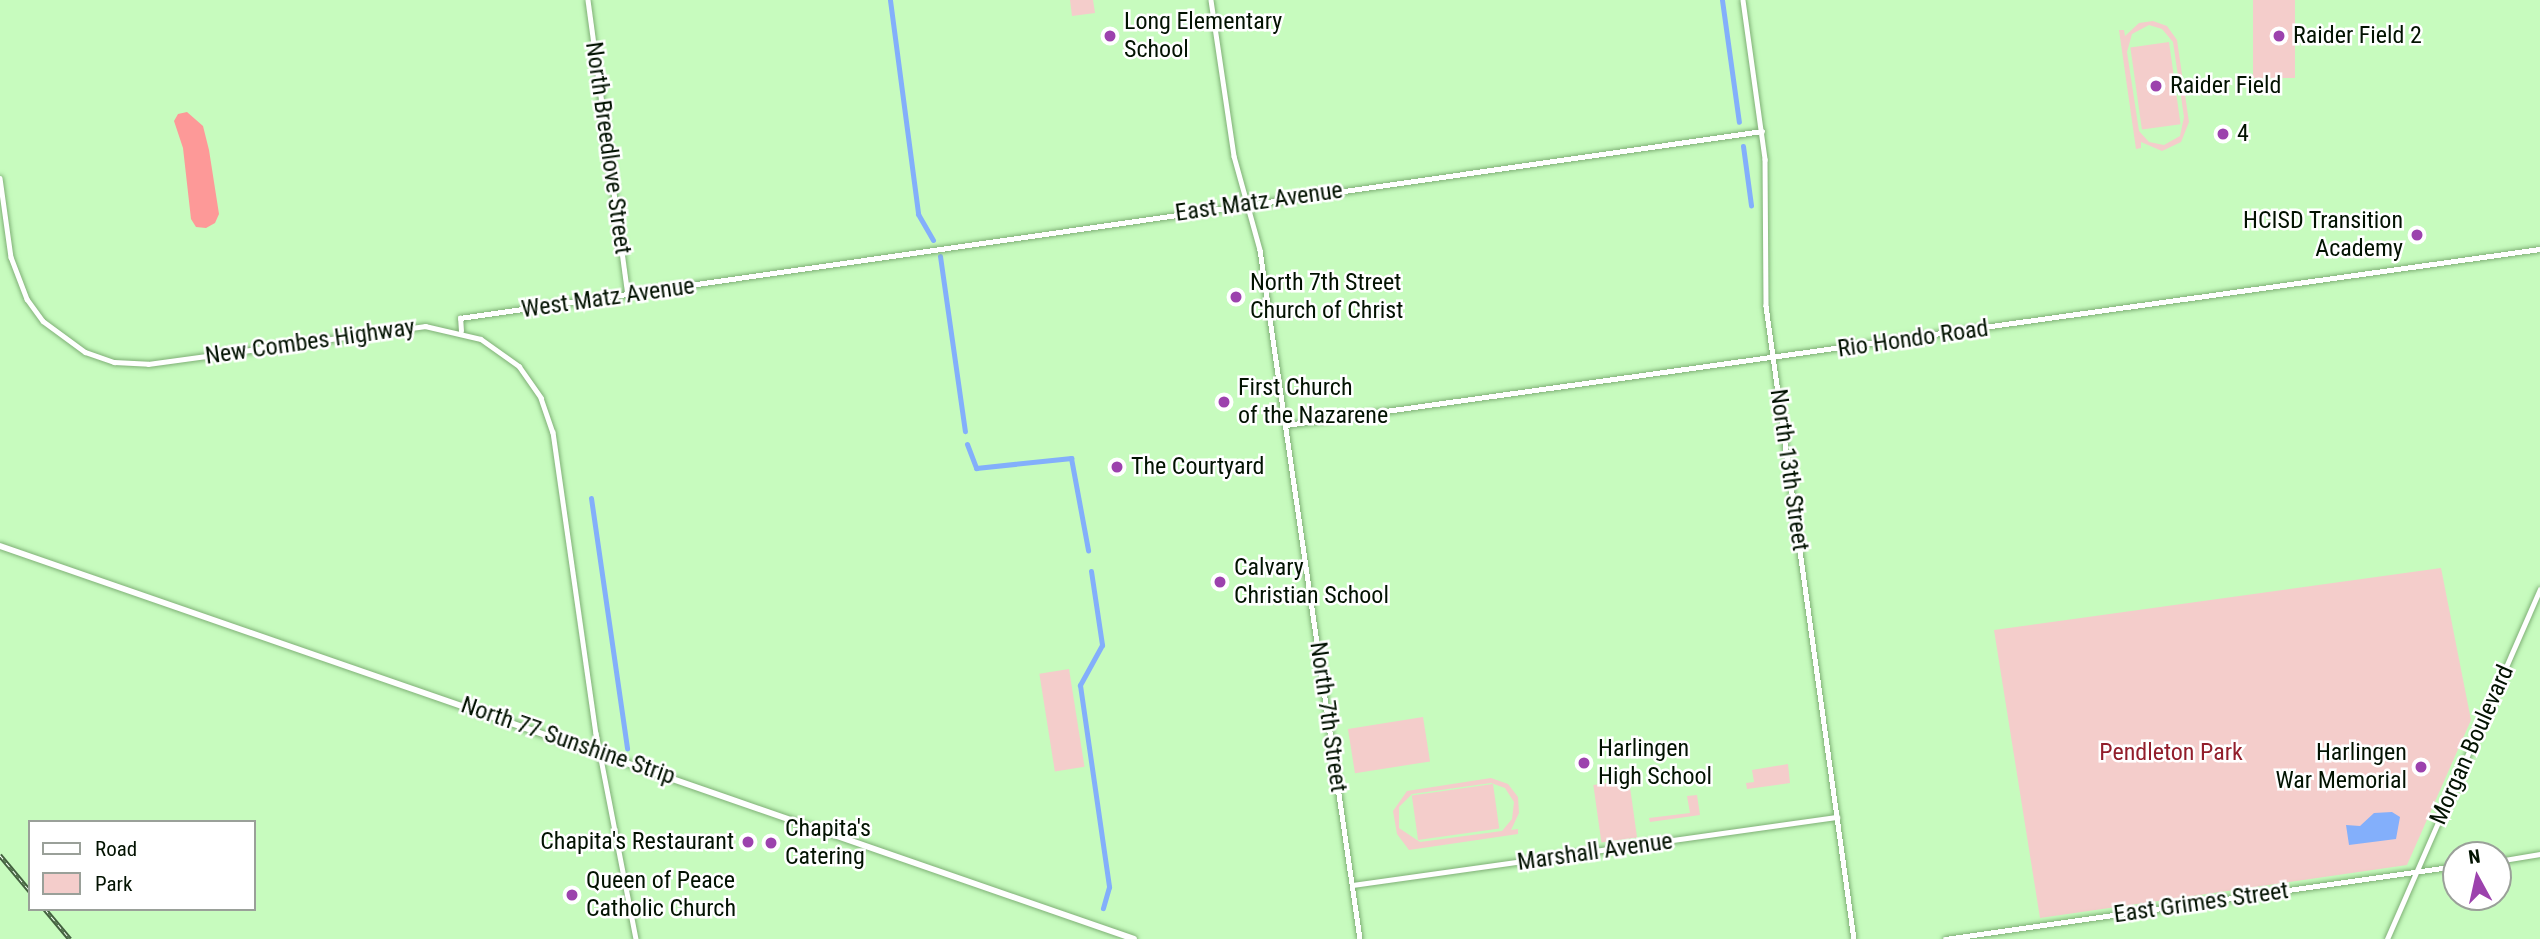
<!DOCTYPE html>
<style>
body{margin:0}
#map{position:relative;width:2540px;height:939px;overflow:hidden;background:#c7fbbe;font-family:"Roboto Condensed",sans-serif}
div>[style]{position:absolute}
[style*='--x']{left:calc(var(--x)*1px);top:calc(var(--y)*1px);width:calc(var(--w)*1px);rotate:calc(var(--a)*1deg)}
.green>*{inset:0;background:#f4cdcb;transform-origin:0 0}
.forest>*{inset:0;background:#fd9998}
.water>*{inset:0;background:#83affb}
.canal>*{height:5px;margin:-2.5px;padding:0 2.5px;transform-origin:2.5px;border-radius:2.5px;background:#83affb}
.roads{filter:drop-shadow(0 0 2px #7fb076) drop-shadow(0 0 2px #7fb076)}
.tertiary>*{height:4.5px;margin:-2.25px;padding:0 2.25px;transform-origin:2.25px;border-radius:2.25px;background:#fff}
.secondary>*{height:5px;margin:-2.5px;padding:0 2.5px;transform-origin:2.5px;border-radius:2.5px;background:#fff}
.primary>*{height:6px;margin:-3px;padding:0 3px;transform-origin:3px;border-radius:3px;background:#fff}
.rail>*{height:4.5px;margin-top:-2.25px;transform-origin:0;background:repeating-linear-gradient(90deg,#fff 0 5px,#446040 0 10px);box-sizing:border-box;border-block:2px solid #446040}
.dots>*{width:19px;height:19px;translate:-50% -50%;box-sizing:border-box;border:4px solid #fff;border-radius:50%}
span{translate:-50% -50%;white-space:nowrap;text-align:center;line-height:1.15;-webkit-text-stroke:5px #fff;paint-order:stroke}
.poi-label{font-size:24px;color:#021201}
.left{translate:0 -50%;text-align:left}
.right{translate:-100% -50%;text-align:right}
.street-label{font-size:24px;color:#021201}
.park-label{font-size:24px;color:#921e2b}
.legend{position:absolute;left:28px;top:820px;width:228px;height:91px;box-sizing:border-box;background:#fff;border:2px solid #9aa099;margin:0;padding:9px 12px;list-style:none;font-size:21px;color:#021201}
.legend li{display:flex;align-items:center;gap:14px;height:35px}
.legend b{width:35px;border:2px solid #9aa099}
.north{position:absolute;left:2442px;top:841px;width:70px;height:70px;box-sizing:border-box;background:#fff;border:2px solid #9aa099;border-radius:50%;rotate:352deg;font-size:19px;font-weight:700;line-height:28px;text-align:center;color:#021201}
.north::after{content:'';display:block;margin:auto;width:24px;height:32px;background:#9c42ad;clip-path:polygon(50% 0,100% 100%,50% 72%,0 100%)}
</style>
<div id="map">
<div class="green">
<i style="clip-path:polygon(1070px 0,1093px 0,1095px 13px,1072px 16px)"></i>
<i style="left:2253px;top:0;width:42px;height:78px"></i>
<i style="clip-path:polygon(evenodd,2153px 21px,2167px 26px,2177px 40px,2189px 122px,2181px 142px,2162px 151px,2141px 142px,2141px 148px,2136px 149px,2119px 30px,2124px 30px,2125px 36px,2139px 23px,2153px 21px,2149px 25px,2162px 29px,2173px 42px,2184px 117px,2180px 136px,2164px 145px,2149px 142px,2139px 131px,2127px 52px,2132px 34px,2149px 25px)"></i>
<i style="left:2169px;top:42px;width:83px;height:39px;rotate:82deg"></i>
<i style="clip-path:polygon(2441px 568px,2471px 720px,2407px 865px,2040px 918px,1994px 630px)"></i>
<i style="left:1069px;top:669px;width:99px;height:30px;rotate:81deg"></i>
<i style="left:1423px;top:717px;width:45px;height:76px;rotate:81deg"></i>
<i style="clip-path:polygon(1788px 764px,1790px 783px,1747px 789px,1746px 783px,1754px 782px,1752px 770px)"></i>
<i style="clip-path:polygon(evenodd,1491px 778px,1508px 784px,1518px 797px,1519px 813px,1511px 830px,1518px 829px,1518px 834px,1409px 850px,1397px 834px,1393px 811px,1407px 791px,1491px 778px,1491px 783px,1505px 788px,1514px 802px,1512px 819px,1502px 831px,1420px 842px,1399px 828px,1399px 807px,1412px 794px,1491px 783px)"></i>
<i style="left:1629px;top:780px;width:58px;height:36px;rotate:82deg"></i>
<i style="left:1493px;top:784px;width:45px;height:82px;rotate:82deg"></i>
<i style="clip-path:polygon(1697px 795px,1700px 815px,1650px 822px,1649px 818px,1690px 813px,1687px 796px)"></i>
</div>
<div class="forest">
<i style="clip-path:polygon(187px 112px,203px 126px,209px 150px,219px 214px,215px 223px,206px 228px,196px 227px,191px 219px,183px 148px,174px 121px,178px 114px)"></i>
</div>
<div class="water">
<i style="clip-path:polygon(2392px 812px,2400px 817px,2396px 839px,2349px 845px,2346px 825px,2360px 826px,2374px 813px)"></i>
</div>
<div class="canal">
<i style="--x:890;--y:0;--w:216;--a:82.5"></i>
<i style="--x:918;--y:214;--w:30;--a:60"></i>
<i style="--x:1722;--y:0;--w:123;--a:82.1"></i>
<i style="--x:1743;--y:146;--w:60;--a:82.3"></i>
<i style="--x:940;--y:256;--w:177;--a:81.9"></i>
<i style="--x:967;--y:444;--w:26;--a:69"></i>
<i style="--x:976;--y:468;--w:96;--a:-6"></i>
<i style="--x:1071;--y:458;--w:94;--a:79.5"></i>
<i style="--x:591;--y:498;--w:253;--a:81.8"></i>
<i style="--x:1091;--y:571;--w:75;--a:81.5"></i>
<i style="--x:1102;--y:645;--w:46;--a:118.8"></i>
<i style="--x:1080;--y:685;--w:204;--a:81.8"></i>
<i style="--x:1109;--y:887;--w:22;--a:106"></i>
</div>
<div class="roads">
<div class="tertiary">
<i style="--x:588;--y:0;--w:298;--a:82.3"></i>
<i style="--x:1211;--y:0;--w:158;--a:81.6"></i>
<i style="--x:1234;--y:156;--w:98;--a:74.5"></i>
<i style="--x:1260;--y:250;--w:696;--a:81.74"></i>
<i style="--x:1743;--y:0;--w:161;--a:82.1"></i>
<i style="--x:1765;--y:159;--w:147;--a:89.6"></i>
<i style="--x:1766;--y:306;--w:639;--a:82.09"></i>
<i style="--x:0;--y:178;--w:80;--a:82.1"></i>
<i style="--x:11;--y:257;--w:45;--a:69.1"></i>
<i style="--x:27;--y:299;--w:27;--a:54"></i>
<i style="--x:43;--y:321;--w:52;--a:36.4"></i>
<i style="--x:85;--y:352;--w:31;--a:19"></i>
<i style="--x:114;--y:362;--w:34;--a:3"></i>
<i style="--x:148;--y:364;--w:280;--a:-7.8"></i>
<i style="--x:425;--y:326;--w:57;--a:13.1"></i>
<i style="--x:481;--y:339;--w:47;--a:35.4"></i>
<i style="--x:519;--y:366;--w:39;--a:55"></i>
<i style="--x:541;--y:398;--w:36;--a:71"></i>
<i style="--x:553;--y:432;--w:304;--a:81.9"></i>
<i style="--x:596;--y:733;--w:210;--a:79"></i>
<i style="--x:461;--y:331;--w:13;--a:-94"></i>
<i style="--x:460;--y:318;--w:1315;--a:-8.17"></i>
<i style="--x:1286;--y:425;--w:1266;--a:-7.99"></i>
<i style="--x:2498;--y:861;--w:43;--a:-9.5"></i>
<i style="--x:1353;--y:885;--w:489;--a:-8"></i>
<i style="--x:1945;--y:939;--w:516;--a:-8.13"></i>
</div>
<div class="secondary">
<i style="--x:2387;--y:939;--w:382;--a:-66.4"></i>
</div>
<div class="primary">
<i style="--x:0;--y:546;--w:1200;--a:19.11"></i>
</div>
</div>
<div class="rail">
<i style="--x:0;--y:855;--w:47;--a:50.2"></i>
<i style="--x:45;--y:909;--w:39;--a:50"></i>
</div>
<div class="dots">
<i style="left:1110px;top:36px;background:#9c42ad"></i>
<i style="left:2279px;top:36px;background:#9c42ad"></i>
<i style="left:2156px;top:86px;background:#9c42ad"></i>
<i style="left:2223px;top:134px;background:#9c42ad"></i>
<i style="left:2417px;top:235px;background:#9c42ad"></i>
<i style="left:1236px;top:297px;background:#9c42ad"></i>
<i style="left:1224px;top:402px;background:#9c42ad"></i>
<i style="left:1117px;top:467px;background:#9c42ad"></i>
<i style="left:1220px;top:582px;background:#9c42ad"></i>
<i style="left:1584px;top:763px;background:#9c42ad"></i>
<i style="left:2421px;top:767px;background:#9c42ad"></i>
<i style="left:748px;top:842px;background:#9c42ad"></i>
<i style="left:771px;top:843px;background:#9c42ad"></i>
<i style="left:572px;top:895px;background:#9c42ad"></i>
</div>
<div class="poi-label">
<span class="left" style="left:1124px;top:36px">Long Elementary<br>School</span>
<span class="left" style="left:2293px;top:36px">Raider Field 2</span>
<span class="left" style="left:2170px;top:86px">Raider Field</span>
<span class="left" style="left:2237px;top:134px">4</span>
<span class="right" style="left:2403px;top:235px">HCISD Transition<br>Academy</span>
<span class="left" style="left:1250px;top:297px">North 7th Street<br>Church of Christ</span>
<span class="left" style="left:1238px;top:402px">First Church<br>of the Nazarene</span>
<span class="left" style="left:1131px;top:467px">The Courtyard</span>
<span class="left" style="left:1234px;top:582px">Calvary<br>Christian School</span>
<span class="left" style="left:1598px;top:763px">Harlingen<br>High School</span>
<span class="right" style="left:2407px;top:767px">Harlingen<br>War Memorial</span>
<span class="left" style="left:785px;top:843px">Chapita's<br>Catering</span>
<span class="right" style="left:734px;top:842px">Chapita's Restaurant</span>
<span class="left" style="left:586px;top:895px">Queen of Peace<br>Catholic Church</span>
</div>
<div class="street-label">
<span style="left:608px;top:148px;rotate:82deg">North Breedlove Street</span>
<span style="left:1259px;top:202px;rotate:-8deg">East Matz Avenue</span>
<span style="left:608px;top:298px;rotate:-8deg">West Matz Avenue</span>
<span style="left:1913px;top:339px;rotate:-8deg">Rio Hondo Road</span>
<span style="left:310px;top:342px;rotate:-8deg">New Combes Highway</span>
<span style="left:1789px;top:470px;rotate:82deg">North 13th Street</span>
<span style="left:1328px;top:717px;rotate:82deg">North 7th Street</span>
<span style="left:568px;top:741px;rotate:19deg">North 77 Sunshine Strip</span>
<span style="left:2472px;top:745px;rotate:-66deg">Morgan Boulevard</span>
<span style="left:1595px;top:852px;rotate:-8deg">Marshall Avenue</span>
<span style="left:2201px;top:903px;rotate:-8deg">East Grimes Street</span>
</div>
<div class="park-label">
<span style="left:2171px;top:753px">Pendleton Park</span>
</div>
<ul class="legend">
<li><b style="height:9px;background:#fff"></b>Road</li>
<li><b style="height:19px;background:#f4cdcb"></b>Park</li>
</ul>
<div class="north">N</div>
</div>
